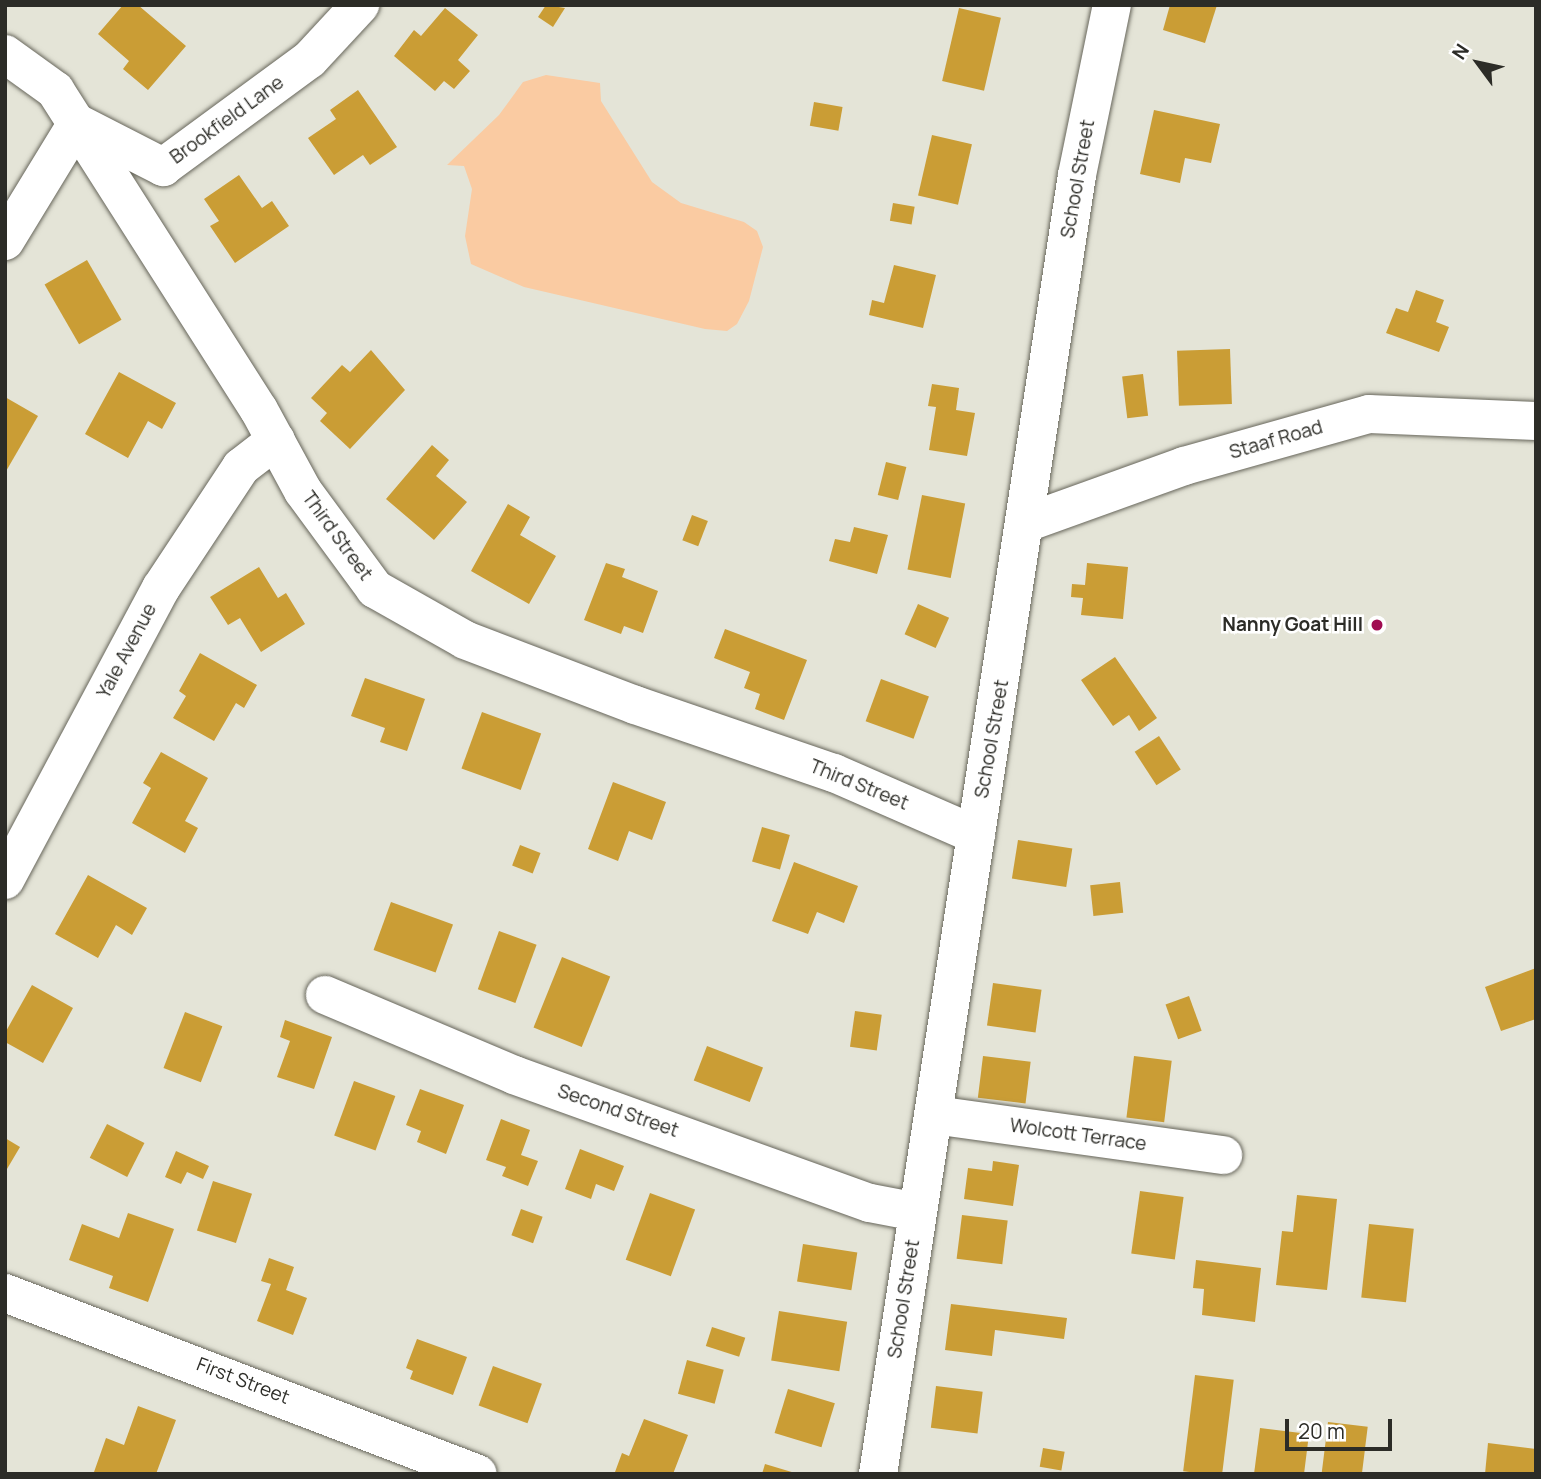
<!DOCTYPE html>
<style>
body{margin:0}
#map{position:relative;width:1541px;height:1479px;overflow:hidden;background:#e4e4d7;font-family:Manrope,sans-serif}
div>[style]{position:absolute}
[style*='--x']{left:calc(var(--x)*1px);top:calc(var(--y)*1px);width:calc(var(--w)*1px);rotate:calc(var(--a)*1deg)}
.green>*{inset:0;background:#facba2}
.building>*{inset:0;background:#ca9d35;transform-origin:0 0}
.roads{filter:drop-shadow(0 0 2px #67665b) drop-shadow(0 0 2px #67665b)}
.minor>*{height:38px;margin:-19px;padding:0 19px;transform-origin:19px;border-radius:19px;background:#fff}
.dots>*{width:19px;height:19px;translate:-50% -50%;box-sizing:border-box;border:4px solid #fff;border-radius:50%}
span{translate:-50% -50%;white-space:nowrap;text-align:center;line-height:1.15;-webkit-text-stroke:5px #fff;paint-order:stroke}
.street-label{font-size:19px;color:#2c2c27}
.poi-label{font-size:19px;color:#2c2c27;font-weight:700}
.right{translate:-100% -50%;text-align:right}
.frame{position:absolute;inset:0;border:7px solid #2c2c27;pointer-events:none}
.north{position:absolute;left:1443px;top:28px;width:70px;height:70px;-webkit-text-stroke:5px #fff;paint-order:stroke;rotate:303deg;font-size:19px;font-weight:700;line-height:28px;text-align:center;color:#2c2c27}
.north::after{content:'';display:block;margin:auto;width:24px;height:32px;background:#2c2c27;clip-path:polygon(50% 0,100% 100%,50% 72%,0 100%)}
.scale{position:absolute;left:1285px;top:1419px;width:107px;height:32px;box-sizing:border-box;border:4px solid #2c2c27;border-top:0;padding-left:9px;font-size:21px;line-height:24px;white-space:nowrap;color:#2c2c27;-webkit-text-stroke:5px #fff;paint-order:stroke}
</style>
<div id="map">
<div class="green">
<i style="clip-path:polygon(546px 75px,600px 83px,601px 101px,652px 182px,681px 203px,744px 222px,757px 231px,763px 247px,749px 301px,737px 324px,727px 331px,705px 329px,524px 287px,471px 264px,465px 236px,472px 189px,464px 166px,447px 165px,499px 115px,523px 82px)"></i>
</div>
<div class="building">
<i style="clip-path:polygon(123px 5px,138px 5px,186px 46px,148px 90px,123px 69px,129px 61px,98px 34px)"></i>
<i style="clip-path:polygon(546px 5px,565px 8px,553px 27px,538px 17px)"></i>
<i style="clip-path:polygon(1170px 5px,1217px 5px,1205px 43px,1163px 30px)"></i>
<i style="clip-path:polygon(445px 8px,478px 35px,458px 60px,470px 71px,454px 89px,444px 81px,435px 91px,394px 56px,414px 30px,421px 36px)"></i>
<i style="left:959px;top:8px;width:43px;height:75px;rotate:13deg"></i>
<i style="clip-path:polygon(358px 90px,397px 147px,370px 165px,363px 155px,334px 175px,308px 138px,336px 119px,330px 110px)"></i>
<i style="left:814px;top:102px;width:29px;height:24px;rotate:10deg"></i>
<i style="clip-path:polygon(1154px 110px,1220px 124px,1211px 163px,1185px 158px,1180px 183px,1140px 174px)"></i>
<i style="left:932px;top:135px;width:41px;height:62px;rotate:13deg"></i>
<i style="clip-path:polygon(239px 175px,262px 208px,272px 201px,289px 226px,235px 263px,210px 226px,219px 221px,204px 199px)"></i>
<i style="left:893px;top:203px;width:22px;height:18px;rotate:10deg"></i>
<i style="left:87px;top:260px;width:69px;height:49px;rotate:60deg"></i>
<i style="clip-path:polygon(894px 265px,936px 275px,923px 328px,869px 315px,872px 300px,884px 303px)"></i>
<i style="clip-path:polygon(1416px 290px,1444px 300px,1436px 322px,1449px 327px,1439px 352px,1386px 333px,1396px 308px,1408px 312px)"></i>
<i style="left:1230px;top:349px;width:55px;height:53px;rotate:88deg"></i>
<i style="clip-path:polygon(371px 350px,405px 390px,350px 449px,320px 421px,327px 413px,311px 398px,342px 365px,350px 372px)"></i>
<i style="clip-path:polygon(119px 372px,176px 403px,162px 429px,148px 421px,128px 458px,85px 434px)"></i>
<i style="left:1143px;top:374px;width:42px;height:21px;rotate:83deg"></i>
<i style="clip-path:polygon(932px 384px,959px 388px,956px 410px,975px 413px,967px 456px,929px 450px,936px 407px,928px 406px)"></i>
<i style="clip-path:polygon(5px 397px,38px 416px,5px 473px)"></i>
<i style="clip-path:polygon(432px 445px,449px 460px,436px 476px,467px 502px,434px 540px,386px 499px)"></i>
<i style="left:886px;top:462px;width:21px;height:34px;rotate:14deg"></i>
<i style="left:922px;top:495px;width:44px;height:76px;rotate:11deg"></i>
<i style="clip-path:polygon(508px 504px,530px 517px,520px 535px,556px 556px,529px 604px,471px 571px)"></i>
<i style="left:692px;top:515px;width:17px;height:27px;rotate:21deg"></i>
<i style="clip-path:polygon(854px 527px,888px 535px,877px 574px,829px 561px,835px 539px,850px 542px)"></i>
<i style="clip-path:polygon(606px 563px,625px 569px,622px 577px,658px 591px,643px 633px,624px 626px,621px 634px,584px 620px)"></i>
<i style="clip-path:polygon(1087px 563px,1128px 567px,1123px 619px,1081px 615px,1083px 598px,1071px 597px,1072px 584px,1085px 585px)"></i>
<i style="clip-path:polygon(259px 567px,278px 598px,286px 593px,305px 624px,261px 652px,240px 618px,228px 625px,210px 597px)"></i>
<i style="left:918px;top:604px;width:34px;height:33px;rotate:24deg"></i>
<i style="clip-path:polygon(725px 629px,807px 660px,784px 720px,755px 709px,760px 694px,744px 688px,750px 672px,714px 658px)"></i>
<i style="clip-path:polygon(200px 653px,257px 685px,244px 708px,236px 703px,214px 741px,173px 718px,186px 696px,179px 691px)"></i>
<i style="clip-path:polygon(1115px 657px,1157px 718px,1139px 731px,1129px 715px,1113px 726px,1081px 680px)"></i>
<i style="clip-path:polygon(365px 678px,425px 699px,407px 751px,380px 742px,385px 728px,351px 716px)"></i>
<i style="left:881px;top:679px;width:51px;height:45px;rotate:20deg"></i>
<i style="left:482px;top:712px;width:63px;height:60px;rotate:20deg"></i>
<i style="left:1159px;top:736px;width:40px;height:29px;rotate:57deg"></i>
<i style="clip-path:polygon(161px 752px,208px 778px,185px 821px,198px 828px,185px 853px,132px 823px,151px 788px,143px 783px)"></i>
<i style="clip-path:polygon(613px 782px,666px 802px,652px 840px,629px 831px,618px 861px,588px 849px)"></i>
<i style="left:762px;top:827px;width:29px;height:36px;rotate:16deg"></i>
<i style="left:1018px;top:840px;width:55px;height:39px;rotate:9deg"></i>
<i style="left:520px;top:845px;width:22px;height:22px;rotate:21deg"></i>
<i style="clip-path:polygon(794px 862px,858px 886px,844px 923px,817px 912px,808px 934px,772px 921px)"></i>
<i style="clip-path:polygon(88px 875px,147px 908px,132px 935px,116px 925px,98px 958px,55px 934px)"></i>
<i style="left:1120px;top:882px;width:31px;height:30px;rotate:84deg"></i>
<i style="left:391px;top:902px;width:66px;height:51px;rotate:20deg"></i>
<i style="left:499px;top:931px;width:40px;height:62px;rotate:20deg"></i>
<i style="left:562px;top:957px;width:52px;height:76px;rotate:22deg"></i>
<i style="clip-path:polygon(1536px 968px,1536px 1019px,1501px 1031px,1485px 987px)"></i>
<i style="left:993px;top:983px;width:49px;height:43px;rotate:8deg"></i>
<i style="clip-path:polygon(32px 985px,73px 1008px,43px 1063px,5px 1042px,5px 1033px)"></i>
<i style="left:1189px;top:996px;width:37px;height:25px;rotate:70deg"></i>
<i style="left:855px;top:1011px;width:27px;height:36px;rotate:8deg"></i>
<i style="left:185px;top:1012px;width:40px;height:60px;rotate:21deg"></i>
<i style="clip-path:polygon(285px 1020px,332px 1037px,314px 1089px,277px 1077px,290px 1041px,280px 1037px)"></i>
<i style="left:707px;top:1046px;width:60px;height:37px;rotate:21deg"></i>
<i style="left:983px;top:1056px;width:48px;height:42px;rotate:7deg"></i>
<i style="left:1134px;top:1056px;width:38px;height:62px;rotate:7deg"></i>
<i style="left:354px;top:1081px;width:44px;height:58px;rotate:20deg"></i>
<i style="clip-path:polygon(420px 1089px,464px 1105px,446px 1154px,417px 1142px,421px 1131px,406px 1125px)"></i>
<i style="clip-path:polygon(501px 1119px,530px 1130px,521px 1155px,538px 1161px,528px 1186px,502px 1176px,506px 1167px,486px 1160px)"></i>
<i style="left:107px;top:1124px;width:42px;height:38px;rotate:27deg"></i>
<i style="clip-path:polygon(5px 1138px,20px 1147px,7px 1169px,5px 1168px)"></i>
<i style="clip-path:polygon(580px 1149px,624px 1166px,614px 1191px,596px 1184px,591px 1199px,565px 1189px)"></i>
<i style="clip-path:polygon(176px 1151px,209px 1166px,203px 1179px,187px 1172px,181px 1184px,165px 1177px)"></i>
<i style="clip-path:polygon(993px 1161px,1019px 1165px,1013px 1206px,964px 1199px,968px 1168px,992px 1171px)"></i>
<i style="left:213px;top:1181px;width:41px;height:52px;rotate:18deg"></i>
<i style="left:1140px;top:1191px;width:44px;height:63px;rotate:8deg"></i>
<i style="left:650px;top:1193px;width:48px;height:71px;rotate:20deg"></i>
<i style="clip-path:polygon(1297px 1195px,1337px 1199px,1327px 1290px,1276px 1285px,1282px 1231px,1293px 1232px)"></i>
<i style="left:521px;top:1209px;width:23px;height:28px;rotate:20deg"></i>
<i style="clip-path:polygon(128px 1213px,174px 1229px,148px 1302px,109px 1288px,113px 1276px,69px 1260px,82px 1224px,119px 1238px)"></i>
<i style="left:962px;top:1215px;width:46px;height:44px;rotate:7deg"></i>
<i style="left:1369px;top:1224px;width:45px;height:74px;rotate:6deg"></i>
<i style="left:803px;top:1244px;width:55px;height:38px;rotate:9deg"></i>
<i style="clip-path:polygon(269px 1258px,294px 1267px,286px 1290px,307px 1298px,293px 1335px,257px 1321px,271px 1284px,261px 1281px)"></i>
<i style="clip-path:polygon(1196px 1260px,1261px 1268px,1255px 1322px,1202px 1315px,1204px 1289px,1193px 1288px)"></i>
<i style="clip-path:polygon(951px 1304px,1067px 1318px,1064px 1339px,995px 1330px,992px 1356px,945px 1350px)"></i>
<i style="left:779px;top:1311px;width:69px;height:50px;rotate:9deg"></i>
<i style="left:712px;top:1327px;width:35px;height:20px;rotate:18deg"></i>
<i style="clip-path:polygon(417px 1339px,467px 1357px,453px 1395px,410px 1379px,413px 1371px,406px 1368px)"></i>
<i style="left:687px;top:1360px;width:38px;height:35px;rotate:15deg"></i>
<i style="left:493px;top:1366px;width:52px;height:42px;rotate:20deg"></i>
<i style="left:1195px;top:1375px;width:39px;height:97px;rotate:7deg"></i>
<i style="left:936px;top:1386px;width:47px;height:42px;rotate:7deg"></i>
<i style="left:788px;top:1389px;width:49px;height:46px;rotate:17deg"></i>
<i style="clip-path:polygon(138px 1406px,176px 1420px,156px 1474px,94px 1472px,106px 1438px,124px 1445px)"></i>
<i style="clip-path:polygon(644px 1419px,688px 1435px,673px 1474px,615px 1472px,622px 1453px,629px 1456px)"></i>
<i style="left:1328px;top:1422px;width:40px;height:52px;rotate:7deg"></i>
<i style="clip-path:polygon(1260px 1428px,1309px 1434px,1304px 1474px,1254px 1474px)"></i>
<i style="clip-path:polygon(1488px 1443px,1536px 1449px,1536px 1474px,1485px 1474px)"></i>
<i style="left:1043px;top:1448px;width:22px;height:19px;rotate:10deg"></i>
<i style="clip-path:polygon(765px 1464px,795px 1473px,795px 1474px,762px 1474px)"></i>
</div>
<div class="roads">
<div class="minor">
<i style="--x:5;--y:54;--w:62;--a:35.8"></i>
<i style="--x:55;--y:90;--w:379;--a:57.5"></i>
<i style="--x:259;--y:410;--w:92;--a:61.5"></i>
<i style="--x:303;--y:491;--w:122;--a:53.7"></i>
<i style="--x:375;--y:589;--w:103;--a:29.5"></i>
<i style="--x:465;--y:640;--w:182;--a:20.9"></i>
<i style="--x:635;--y:705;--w:210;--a:18.9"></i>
<i style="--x:834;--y:773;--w:155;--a:23.6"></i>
<i style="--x:5;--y:241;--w:138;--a:-58.6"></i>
<i style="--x:77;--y:123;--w:97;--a:27.1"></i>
<i style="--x:163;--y:167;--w:182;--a:-36.3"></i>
<i style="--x:310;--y:59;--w:74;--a:-47.2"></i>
<i style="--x:1026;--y:523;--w:168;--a:-19.8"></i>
<i style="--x:1184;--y:466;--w:192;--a:-15.7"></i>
<i style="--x:1369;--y:414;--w:167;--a:2.4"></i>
<i style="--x:5;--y:880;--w:331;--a:-61.9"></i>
<i style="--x:161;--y:588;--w:145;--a:-56.5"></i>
<i style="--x:241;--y:467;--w:44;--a:-37.6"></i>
<i style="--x:325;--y:995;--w:205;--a:22.9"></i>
<i style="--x:514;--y:1075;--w:378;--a:19.8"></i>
<i style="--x:870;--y:1203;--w:48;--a:10.8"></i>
<i style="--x:934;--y:1115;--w:292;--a:7.9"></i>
<i style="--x:5;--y:1293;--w:506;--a:20.94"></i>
<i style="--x:878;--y:1474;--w:1314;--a:-81.29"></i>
<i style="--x:1077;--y:175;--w:174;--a:-78.4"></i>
</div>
</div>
<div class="dots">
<i style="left:1377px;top:625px;background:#a00c51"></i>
</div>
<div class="street-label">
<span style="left:227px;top:120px;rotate:-36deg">Brookfield Lane</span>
<span style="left:1078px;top:179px;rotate:-80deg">School Street</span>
<span style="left:1276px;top:440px;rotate:-16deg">Staaf Road</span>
<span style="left:337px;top:536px;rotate:54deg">Third Street</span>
<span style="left:127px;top:651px;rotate:-62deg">Yale Avenue</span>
<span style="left:992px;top:739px;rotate:-80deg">School Street</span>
<span style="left:859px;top:785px;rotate:22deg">Third Street</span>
<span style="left:618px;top:1111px;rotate:19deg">Second Street</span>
<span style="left:1078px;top:1135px;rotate:8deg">Wolcott Terrace</span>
<span style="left:904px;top:1299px;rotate:-81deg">School Street</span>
<span style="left:243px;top:1381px;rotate:21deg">First Street</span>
</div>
<div class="poi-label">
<span class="right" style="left:1363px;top:625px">Nanny Goat Hill</span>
</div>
<div class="frame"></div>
<div class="north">N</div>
<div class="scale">20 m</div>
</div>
